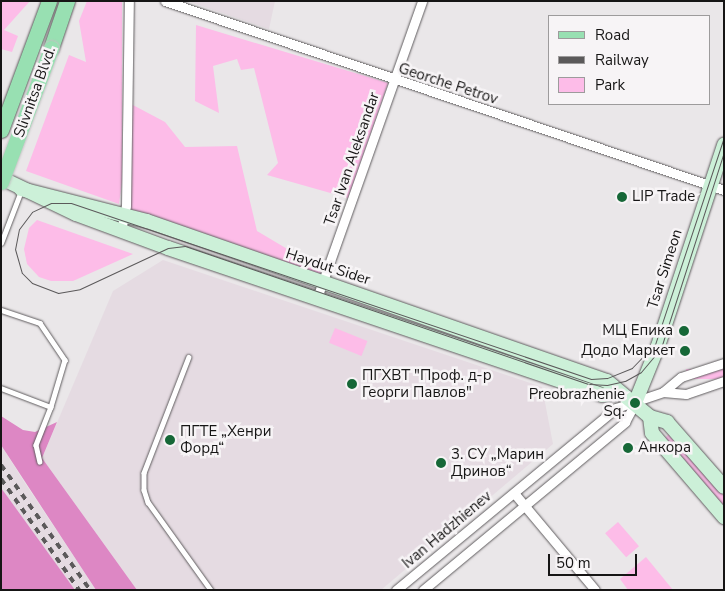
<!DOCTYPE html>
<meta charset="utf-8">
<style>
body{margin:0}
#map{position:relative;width:725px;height:591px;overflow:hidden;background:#eae7e9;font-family:"Nunito Sans",sans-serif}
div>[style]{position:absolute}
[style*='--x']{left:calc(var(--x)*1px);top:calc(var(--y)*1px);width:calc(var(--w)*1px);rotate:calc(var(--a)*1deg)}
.built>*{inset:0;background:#e5dbe2}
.green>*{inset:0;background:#fdbce8;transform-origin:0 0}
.forest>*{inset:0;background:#dd87c4}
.roads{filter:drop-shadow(0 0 1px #605d5f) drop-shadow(0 0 1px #605d5f)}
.lane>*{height:4.5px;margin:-2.25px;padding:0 2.25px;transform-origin:2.25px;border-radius:2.25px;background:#fff}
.street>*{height:9px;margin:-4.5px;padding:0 4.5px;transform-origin:4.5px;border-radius:4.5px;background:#fff}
.secondary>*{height:14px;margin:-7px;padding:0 7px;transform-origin:7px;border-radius:7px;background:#ccf0d8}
.primary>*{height:15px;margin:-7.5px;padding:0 7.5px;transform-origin:7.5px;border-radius:7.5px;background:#98e0b2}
.tram>*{height:1px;margin:-0.5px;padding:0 0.5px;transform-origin:0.5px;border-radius:0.5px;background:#5b595a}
.rail>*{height:4px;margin-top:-2px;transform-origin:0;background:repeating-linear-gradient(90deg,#5b595a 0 6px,transparent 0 12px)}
.bridges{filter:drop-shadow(0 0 1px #c2c2c2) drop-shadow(0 0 1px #c2c2c2)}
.primary-bridge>*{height:15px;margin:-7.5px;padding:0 7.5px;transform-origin:7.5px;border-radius:7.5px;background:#98e0b2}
.dots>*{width:14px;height:14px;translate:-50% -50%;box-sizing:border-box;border:2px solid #f7f4f6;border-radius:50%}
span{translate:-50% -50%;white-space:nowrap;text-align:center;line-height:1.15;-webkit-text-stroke:5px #f7f4f6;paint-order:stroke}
.street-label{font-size:15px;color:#161515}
.poi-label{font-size:15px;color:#161515}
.left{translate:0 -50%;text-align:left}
.right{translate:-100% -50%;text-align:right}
.frame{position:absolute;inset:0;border:2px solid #161515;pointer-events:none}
.legend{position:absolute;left:548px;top:15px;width:162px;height:90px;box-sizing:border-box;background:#f7f4f6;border:1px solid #9d9b9c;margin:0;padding:6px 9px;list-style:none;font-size:15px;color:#161515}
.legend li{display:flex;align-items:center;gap:10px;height:25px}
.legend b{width:25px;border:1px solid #9d9b9c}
.scale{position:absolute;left:548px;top:554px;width:89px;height:22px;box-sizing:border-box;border:2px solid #161515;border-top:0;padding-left:6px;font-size:15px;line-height:18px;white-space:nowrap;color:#161515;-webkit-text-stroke:4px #f7f4f6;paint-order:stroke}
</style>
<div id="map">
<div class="built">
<i style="clip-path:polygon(187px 1px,275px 1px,269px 29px)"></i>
<i style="clip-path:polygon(163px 260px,542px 387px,553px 444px,381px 590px,137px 590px,42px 458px,113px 291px)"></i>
<i style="clip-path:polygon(1px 445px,23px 480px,96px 590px,75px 590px,1px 488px)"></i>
</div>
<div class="green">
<i style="clip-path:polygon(1px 1px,30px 1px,4px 30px,18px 36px,12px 52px,1px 49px)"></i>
<i style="clip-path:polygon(87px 1px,122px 1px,122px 182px,119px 204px,26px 171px,69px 55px,86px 62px,79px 21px)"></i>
<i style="clip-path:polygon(196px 25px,388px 83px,348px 198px,267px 175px,278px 163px,254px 68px,241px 70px,237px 59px,213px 66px,219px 113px,195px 101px)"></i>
<i style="clip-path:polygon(131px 104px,165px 122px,185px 147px,237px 146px,257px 231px,321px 269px,320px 277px,130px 212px)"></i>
<i style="clip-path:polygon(37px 220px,133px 254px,73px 281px,51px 281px,39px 277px,27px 264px,24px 249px,29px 228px)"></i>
<i style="left:335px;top:328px;width:35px;height:16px;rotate:22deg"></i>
<i style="left:724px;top:369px;width:10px;height:38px;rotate:90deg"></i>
<i style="clip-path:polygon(670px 433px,724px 496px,724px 510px,664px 439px)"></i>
<i style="left:618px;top:522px;width:32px;height:17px;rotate:49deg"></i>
<i style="clip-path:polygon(646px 557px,673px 590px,628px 590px,620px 579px)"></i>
</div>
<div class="forest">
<i style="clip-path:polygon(1px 416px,23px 430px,35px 432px,57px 422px,42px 458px,137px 590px,96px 590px,1px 445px)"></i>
<i style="clip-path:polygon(1px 488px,7px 496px,75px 590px,1px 590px)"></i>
</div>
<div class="roads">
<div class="lane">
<i style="--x:1;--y:243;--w:56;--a:-69"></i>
<i style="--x:1;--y:310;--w:41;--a:18.4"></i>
<i style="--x:40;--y:323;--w:45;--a:56"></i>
<i style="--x:65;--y:360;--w:49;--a:106.6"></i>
<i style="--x:189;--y:357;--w:124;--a:111.2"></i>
<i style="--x:144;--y:473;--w:17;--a:90"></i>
<i style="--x:144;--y:490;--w:13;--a:72"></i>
<i style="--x:148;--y:502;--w:108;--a:54.4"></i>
<i style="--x:1;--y:388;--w:53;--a:20.8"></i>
<i style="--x:51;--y:407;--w:41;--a:111.5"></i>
<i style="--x:36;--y:445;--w:17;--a:77"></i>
</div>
<div class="street">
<i style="--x:165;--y:1;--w:590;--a:18.68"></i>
<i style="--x:121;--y:231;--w:25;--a:-79"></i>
<i style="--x:126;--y:206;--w:205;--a:-89.2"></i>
<i style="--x:317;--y:298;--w:315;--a:-70.5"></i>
<i style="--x:663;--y:392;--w:23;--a:5"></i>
<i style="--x:686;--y:394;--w:40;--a:-18.9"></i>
<i style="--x:514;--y:493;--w:126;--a:50.1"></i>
<i style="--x:396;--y:590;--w:286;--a:-39.6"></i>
<i style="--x:616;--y:408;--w:50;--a:-18.8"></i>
<i style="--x:663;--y:392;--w:23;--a:-40"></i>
<i style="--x:681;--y:377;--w:45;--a:-18"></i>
<i style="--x:423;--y:590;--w:263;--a:-39.7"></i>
<i style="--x:625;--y:422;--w:21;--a:-62"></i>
</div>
<div class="secondary">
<i style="--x:1;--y:178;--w:83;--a:25.6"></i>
<i style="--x:76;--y:214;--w:98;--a:20.3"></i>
<i style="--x:168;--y:248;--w:458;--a:18.7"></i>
<i style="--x:602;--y:395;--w:16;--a:-7"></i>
<i style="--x:21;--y:189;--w:130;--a:14.3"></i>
<i style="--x:147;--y:221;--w:487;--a:19.2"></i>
<i style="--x:607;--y:381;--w:56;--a:39.9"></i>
<i style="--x:650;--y:417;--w:18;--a:16"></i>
<i style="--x:667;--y:422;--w:86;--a:48.8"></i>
<i style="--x:635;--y:403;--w:61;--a:-68"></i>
<i style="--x:658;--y:346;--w:212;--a:-71.8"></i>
<i style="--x:650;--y:417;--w:16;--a:83"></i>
<i style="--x:652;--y:433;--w:111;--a:49.4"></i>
</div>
<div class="primary">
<i style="--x:51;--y:48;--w:50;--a:-71.2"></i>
<i style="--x:1;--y:130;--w:138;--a:-69.6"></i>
</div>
</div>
<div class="tram">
<i style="--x:724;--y:137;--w:218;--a:108.4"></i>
<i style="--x:655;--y:344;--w:33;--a:134"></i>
<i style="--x:632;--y:368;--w:27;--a:158"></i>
<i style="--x:607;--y:378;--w:16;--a:176"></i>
<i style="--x:591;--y:379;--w:549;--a:-161.3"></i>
<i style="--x:71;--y:203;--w:20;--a:180"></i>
<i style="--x:51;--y:203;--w:21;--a:155"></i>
<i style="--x:32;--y:212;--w:21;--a:127"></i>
<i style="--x:19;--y:229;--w:20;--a:101"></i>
<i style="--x:15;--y:249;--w:25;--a:74"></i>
<i style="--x:22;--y:273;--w:14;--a:45"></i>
<i style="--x:32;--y:283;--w:28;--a:21"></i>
<i style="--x:58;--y:293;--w:22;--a:-10"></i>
<i style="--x:80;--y:289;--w:97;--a:-25"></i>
<i style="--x:168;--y:248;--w:17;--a:-7"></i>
<i style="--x:185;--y:246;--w:427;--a:18.9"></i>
<i style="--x:589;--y:384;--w:18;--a:3"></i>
<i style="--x:607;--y:385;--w:18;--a:-13"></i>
<i style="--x:625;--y:381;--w:18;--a:-29"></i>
<i style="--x:641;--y:372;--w:31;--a:-50"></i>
<i style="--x:661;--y:348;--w:206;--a:-72.2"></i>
</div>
<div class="rail">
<i style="--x:1;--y:465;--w:153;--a:54.5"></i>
<i style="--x:1;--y:479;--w:136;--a:54.9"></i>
</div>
<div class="bridges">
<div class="primary-bridge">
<i style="--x:1;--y:182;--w:143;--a:-69.5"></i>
</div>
</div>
<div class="dots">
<i style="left:622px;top:197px;background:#166737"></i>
<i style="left:684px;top:331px;background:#166737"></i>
<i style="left:685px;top:351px;background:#166737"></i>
<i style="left:352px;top:384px;background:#166737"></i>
<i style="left:635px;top:403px;background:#166737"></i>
<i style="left:170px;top:440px;background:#166737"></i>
<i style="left:628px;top:448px;background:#166737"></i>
<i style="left:441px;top:463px;background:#166737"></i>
</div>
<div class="street-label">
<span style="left:448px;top:84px;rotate:18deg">Georche Petrov</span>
<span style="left:35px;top:92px;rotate:-70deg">Slivnitsa Blvd.</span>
<span style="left:352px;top:159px;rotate:-71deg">Tsar Ivan Aleksandar</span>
<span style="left:328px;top:267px;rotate:18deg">Haydut Sider</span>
<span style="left:665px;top:269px;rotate:-72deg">Tsar Simeon</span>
<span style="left:447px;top:530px;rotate:-40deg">Ivan Hadzhienev</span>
</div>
<div class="poi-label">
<span class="left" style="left:632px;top:197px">LIP Trade</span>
<span class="right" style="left:673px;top:331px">МЦ Епика</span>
<span class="right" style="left:675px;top:351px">Додо Маркет</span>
<span class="left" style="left:362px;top:384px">ПГХВТ "Проф. д-р<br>Георги Павлов"</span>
<span class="right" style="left:625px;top:403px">Preobrazhenie<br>Sq.</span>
<span class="left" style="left:180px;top:440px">ПГТЕ „Хенри<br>Форд“</span>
<span class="left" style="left:638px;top:448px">Анкора</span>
<span class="left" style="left:451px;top:463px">3. СУ „Марин<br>Дринов“</span>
</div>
<div class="frame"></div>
<ul class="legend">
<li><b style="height:6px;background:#98e0b2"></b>Road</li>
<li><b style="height:6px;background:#5b595a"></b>Railway</li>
<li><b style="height:14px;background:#fdbce8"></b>Park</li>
</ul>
<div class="scale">50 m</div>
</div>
